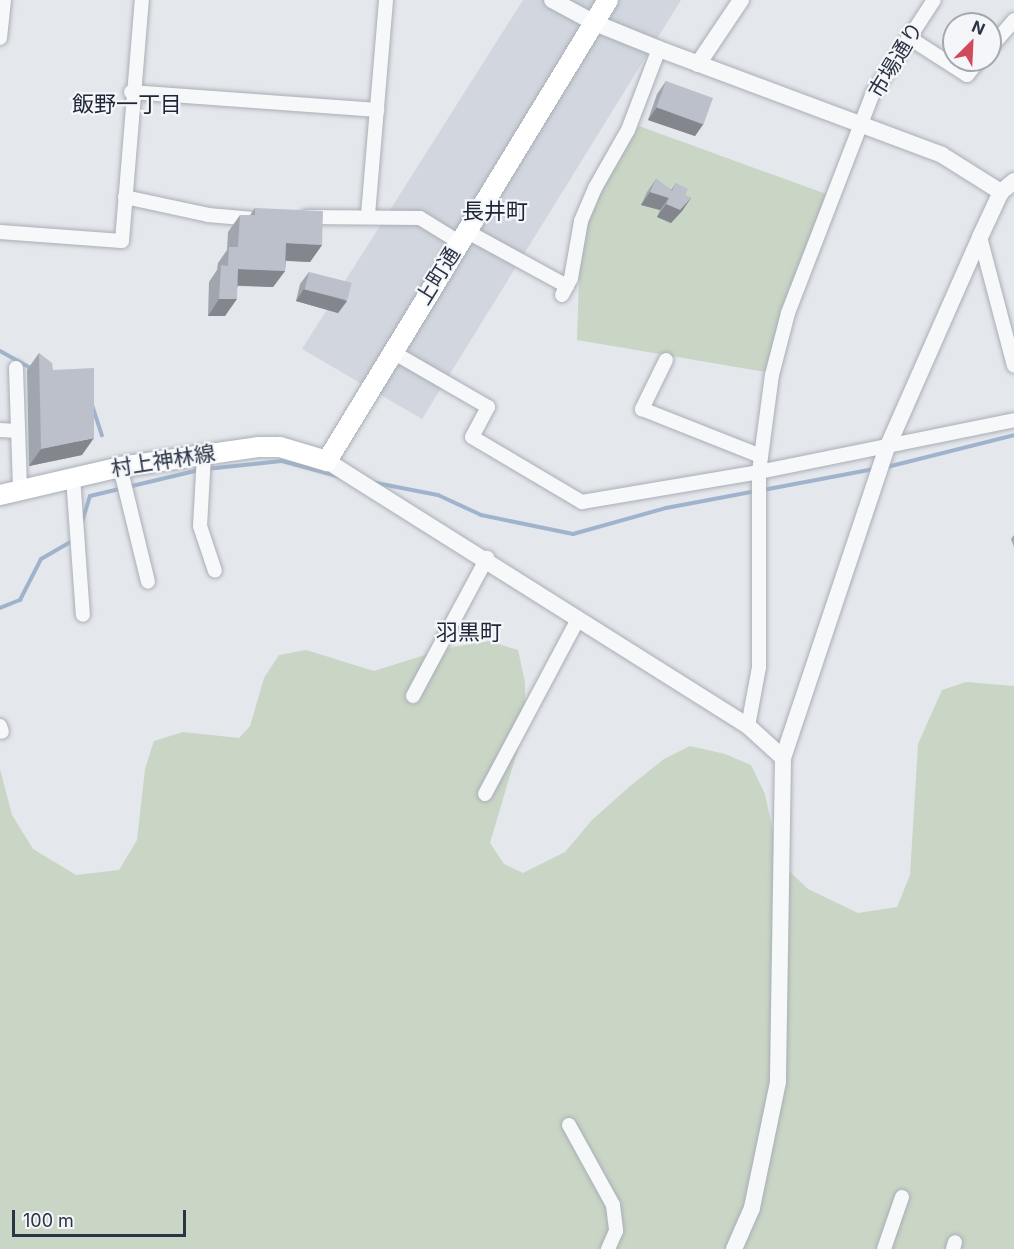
<!DOCTYPE html>
<meta charset="utf-8">
<style>
body{margin:0}
#map{position:relative;width:1014px;height:1249px;overflow:hidden;background:#e4e7ec;font-family:Inter,"Noto Sans JP",sans-serif}
div>[style]{position:absolute}
[style*='--x']{left:calc(var(--x)*1px);top:calc(var(--y)*1px);width:calc(var(--w)*1px);rotate:calc(var(--a)*1deg)}
.built>*{inset:0;background:#d2d6de}
.green>*{inset:0;background:#c9d6c5}
.stream>*{height:4px;margin:-2px;padding:0 2px;transform-origin:2px;border-radius:2px;background:#9fb4cc}
.roads{filter:drop-shadow(0 0 2px #a9aeb7) drop-shadow(0 0 2px #a9aeb7)}
.minor>*{height:14px;margin:-7px;padding:0 7px;transform-origin:7px;border-radius:7px;background:#f7f8fa}
.tertiary>*{height:16px;margin:-8px;padding:0 8px;transform-origin:8px;border-radius:8px;background:#f7f8fa}
.secondary>*{height:20px;margin:-10px;padding:0 10px;transform-origin:10px;border-radius:10px;background:#fff}
.wall>*{inset:0;background:#a1a5ae}
.shaded-wall>*{inset:0;background:#83868d}
.building>*{inset:0;background:#bbc0ca;transform-origin:0 0}
span{translate:-50% -50%;white-space:nowrap;text-align:center;line-height:1.15;-webkit-text-stroke:4.5px #f4f6f9;paint-order:stroke}
.street-label{font-size:21px;color:#2b3445}
.neighbourhood-label{font-size:22px;color:#1d2536}
.north{position:absolute;left:942px;top:12px;width:60px;height:60px;box-sizing:border-box;background:#f4f6f9;border:2px solid #a4a8b1;border-radius:50%;rotate:24deg;font-size:16px;font-weight:700;line-height:24px;text-align:center;color:#2b3445}
.north::after{content:'';display:block;margin:auto;width:21px;height:27px;background:#d1495b;clip-path:polygon(50% 0,100% 100%,50% 72%,0 100%)}
.scale{position:absolute;left:12px;top:1210px;width:174px;height:27px;box-sizing:border-box;border:3px solid #2b3445;border-top:0;padding-left:8px;font-size:18px;line-height:21px;white-space:nowrap;color:#2b3445;-webkit-text-stroke:4px #f4f6f9;paint-order:stroke}
</style>
<div id="map">
<div class="built">
<i style="clip-path:polygon(523px 0,681px 0,422px 419px,302px 349px)"></i>
</div>
<div class="green">
<i style="clip-path:polygon(639px 126px,829px 195px,796px 285px,778px 374px,577px 340px,580px 246px,596px 196px)"></i>
<i style="clip-path:polygon(489px 641px,518px 650px,525px 682px,525px 725px,490px 843px,504px 864px,523px 873px,565px 852px,592px 820px,629px 787px,664px 759px,690px 746px,725px 754px,751px 765px,765px 794px,779px 861px,808px 889px,858px 913px,897px 907px,910px 875px,918px 744px,942px 690px,966px 682px,1014px 686px,1014px 1249px,0 1249px,0 769px,12px 815px,33px 849px,76px 875px,119px 870px,137px 840px,145px 769px,154px 741px,183px 732px,239px 738px,250px 726px,264px 678px,279px 655px,306px 650px,374px 671px,447px 648px)"></i>
</div>
<div class="stream">
<i style="--x:0;--y:351;--w:37;--a:29"></i>
<i style="--x:92;--y:405;--w:32;--a:72"></i>
<i style="--x:887;--y:467;--w:131;--a:-14.1"></i>
<i style="--x:206;--y:469;--w:76;--a:-6"></i>
<i style="--x:282;--y:461;--w:60;--a:15.4"></i>
<i style="--x:371;--y:482;--w:68;--a:11"></i>
<i style="--x:438;--y:495;--w:47;--a:24.9"></i>
<i style="--x:481;--y:515;--w:94;--a:11.7"></i>
<i style="--x:573;--y:534;--w:97;--a:-15.6"></i>
<i style="--x:666;--y:508;--w:92;--a:-10.7"></i>
<i style="--x:763;--y:490;--w:113;--a:-10.7"></i>
<i style="--x:82;--y:522;--w:27;--a:-73"></i>
<i style="--x:90;--y:496;--w:112;--a:-13.4"></i>
<i style="--x:0;--y:608;--w:22;--a:-22"></i>
<i style="--x:20;--y:600;--w:46;--a:-62.9"></i>
<i style="--x:41;--y:559;--w:38;--a:-30"></i>
</div>
<div class="roads">
<div class="minor">
<i style="--x:908;--y:37;--w:70;--a:32.8"></i>
<i style="--x:967;--y:75;--w:19;--a:-51"></i>
<i style="--x:0;--y:38;--w:38;--a:-84"></i>
<i style="--x:990;--y:48;--w:37;--a:-49"></i>
<i style="--x:131;--y:92;--w:247;--a:4.2"></i>
<i style="--x:125;--y:197;--w:85;--a:12.2"></i>
<i style="--x:208;--y:215;--w:46;--a:5"></i>
<i style="--x:368;--y:215;--w:216;--a:-85.2"></i>
<i style="--x:306;--y:217;--w:114;--a:0.5"></i>
<i style="--x:420;--y:218;--w:46;--a:31.6"></i>
<i style="--x:466;--y:231;--w:115;--a:28.6"></i>
<i style="--x:0;--y:232;--w:122;--a:4.2"></i>
<i style="--x:122;--y:241;--w:242;--a:-85.3"></i>
<i style="--x:980;--y:237;--w:133;--a:75.2"></i>
<i style="--x:562;--y:295;--w:19;--a:-62"></i>
<i style="--x:571;--y:278;--w:58;--a:-80"></i>
<i style="--x:581;--y:221;--w:36;--a:-67"></i>
<i style="--x:595;--y:188;--w:67;--a:-60.4"></i>
<i style="--x:628;--y:130;--w:87;--a:-69.1"></i>
<i style="--x:391;--y:351;--w:112;--a:30"></i>
<i style="--x:488;--y:407;--w:34;--a:118"></i>
<i style="--x:472;--y:437;--w:128;--a:30.6"></i>
<i style="--x:582;--y:502;--w:180;--a:-9.6"></i>
<i style="--x:759;--y:472;--w:260;--a:-11.5"></i>
<i style="--x:666;--y:360;--w:55;--a:116.1"></i>
<i style="--x:642;--y:409;--w:128;--a:21.6"></i>
<i style="--x:16;--y:368;--w:122;--a:88.1"></i>
<i style="--x:0;--y:430;--w:17;--a:3"></i>
<i style="--x:204;--y:455;--w:71;--a:93.2"></i>
<i style="--x:200;--y:526;--w:47;--a:71.6"></i>
<i style="--x:120;--y:467;--w:118;--a:76.3"></i>
<i style="--x:73;--y:477;--w:138;--a:85.9"></i>
<i style="--x:413;--y:696;--w:157;--a:-61.8"></i>
<i style="--x:0;--y:726;--w:6;--a:72"></i>
<i style="--x:748;--y:726;--w:60;--a:-79.4"></i>
<i style="--x:759;--y:667;--w:195;--a:-90"></i>
<i style="--x:759;--y:472;--w:98;--a:-82.4"></i>
<i style="--x:772;--y:375;--w:64;--a:-75.5"></i>
<i style="--x:788;--y:313;--w:234;--a:-68.9"></i>
<i style="--x:872;--y:95;--w:113;--a:-56.9"></i>
<i style="--x:485;--y:794;--w:198;--a:-62"></i>
<i style="--x:569;--y:1125;--w:91;--a:61.2"></i>
<i style="--x:613;--y:1205;--w:26;--a:83"></i>
<i style="--x:616;--y:1231;--w:20;--a:114"></i>
<i style="--x:884;--y:1249;--w:55;--a:-70.9"></i>
<i style="--x:953;--y:1249;--w:7;--a:-74"></i>
</div>
<div class="tertiary">
<i style="--x:552;--y:0;--w:49;--a:28.1"></i>
<i style="--x:595;--y:23;--w:69;--a:22.1"></i>
<i style="--x:659;--y:49;--w:302;--a:20.5"></i>
<i style="--x:942;--y:155;--w:70;--a:32.1"></i>
<i style="--x:698;--y:64;--w:77;--a:-56.1"></i>
<i style="--x:327;--y:461;--w:497;--a:32.2"></i>
<i style="--x:748;--y:726;--w:47;--a:42.4"></i>
<i style="--x:783;--y:758;--w:324;--a:90.9"></i>
<i style="--x:778;--y:1082;--w:129;--a:101.7"></i>
<i style="--x:752;--y:1208;--w:45;--a:113.7"></i>
<i style="--x:783;--y:758;--w:327;--a:-71.5"></i>
<i style="--x:887;--y:448;--w:231;--a:-66.2"></i>
<i style="--x:980;--y:237;--w:50;--a:-65"></i>
<i style="--x:1001;--y:192;--w:17;--a:-40"></i>
</div>
<div class="secondary">
<i style="--x:0;--y:495;--w:123;--a:-13.1"></i>
<i style="--x:120;--y:467;--w:139;--a:-8.2"></i>
<i style="--x:258;--y:447;--w:22;--a:0"></i>
<i style="--x:280;--y:447;--w:49;--a:16.6"></i>
<i style="--x:327;--y:461;--w:540;--a:-58.64"></i>
</div>
</div>
<div class="wall">
<i style="clip-path:polygon(666px 81px,704px 123px,695px 136px,648px 120px,657px 94px)"></i>
<i style="clip-path:polygon(656px 179px,671px 190px,676px 183px,685px 195px,691px 198px,682px 211px,671px 223px,657px 217px,660px 210px,641px 205px,647px 192px)"></i>
<i style="clip-path:polygon(255px 208px,322px 245px,310px 262px,286px 261px,285px 271px,273px 287px,238px 286px,225px 316px,208px 316px,209px 282px,217px 270px,218px 263px,227px 250px,228px 232px,240px 215px,250px 215px)"></i>
<i style="clip-path:polygon(309px 272px,347px 301px,338px 313px,296px 301px,300px 284px)"></i>
<i style="clip-path:polygon(39px 353px,53px 370px,82px 455px,29px 466px,27px 370px)"></i>
<i style="clip-path:polygon(1014px 535px,1014px 547px,1011px 539px)"></i>
</div>
<div class="shaded-wall">
<i style="clip-path:polygon(657px 107px,704px 123px,695px 136px,648px 120px)"></i>
<i style="clip-path:polygon(650px 192px,669px 198px,660px 210px,641px 205px)"></i>
<i style="clip-path:polygon(691px 198px,682px 211px,671px 223px,657px 217px,666px 204px)"></i>
<i style="clip-path:polygon(286px 243px,322px 245px,310px 262px,275px 260px)"></i>
<i style="clip-path:polygon(238px 269px,285px 271px,273px 287px,227px 285px)"></i>
<i style="clip-path:polygon(304px 289px,347px 301px,338px 313px,296px 301px)"></i>
<i style="clip-path:polygon(219px 299px,237px 299px,225px 316px,208px 316px)"></i>
<i style="clip-path:polygon(94px 438px,82px 455px,29px 466px,41px 449px)"></i>
</div>
<div class="building">
<i style="left:666px;top:81px;width:50px;height:28px;rotate:20deg"></i>
<i style="clip-path:polygon(656px 179px,672px 191px,676px 183px,688px 189px,685px 195px,691px 198px,680px 210px,666px 204px,669px 198px,650px 192px)"></i>
<i style="clip-path:polygon(255px 208px,323px 211px,322px 245px,286px 243px,285px 271px,238px 269px,237px 299px,219px 299px,221px 265px,228px 266px,229px 247px,238px 247px,240px 215px,255px 215px)"></i>
<i style="left:309px;top:272px;width:44px;height:18px;rotate:14deg"></i>
<i style="clip-path:polygon(39px 353px,52px 363px,53px 370px,94px 368px,94px 438px,41px 449px)"></i>
</div>
<div class="street-label">
<span style="left:896px;top:60px;rotate:-59deg">市場通り</span>
<span style="left:438px;top:276px;rotate:-58deg">上町通</span>
<span style="left:163px;top:461px;rotate:-9deg">村上神林線</span>
</div>
<div class="neighbourhood-label">
<span style="left:127px;top:105px">飯野一丁目</span>
<span style="left:495px;top:212px">長井町</span>
<span style="left:469px;top:633px">羽黒町</span>
</div>
<div class="north">N</div>
<div class="scale">100 m</div>
</div>
